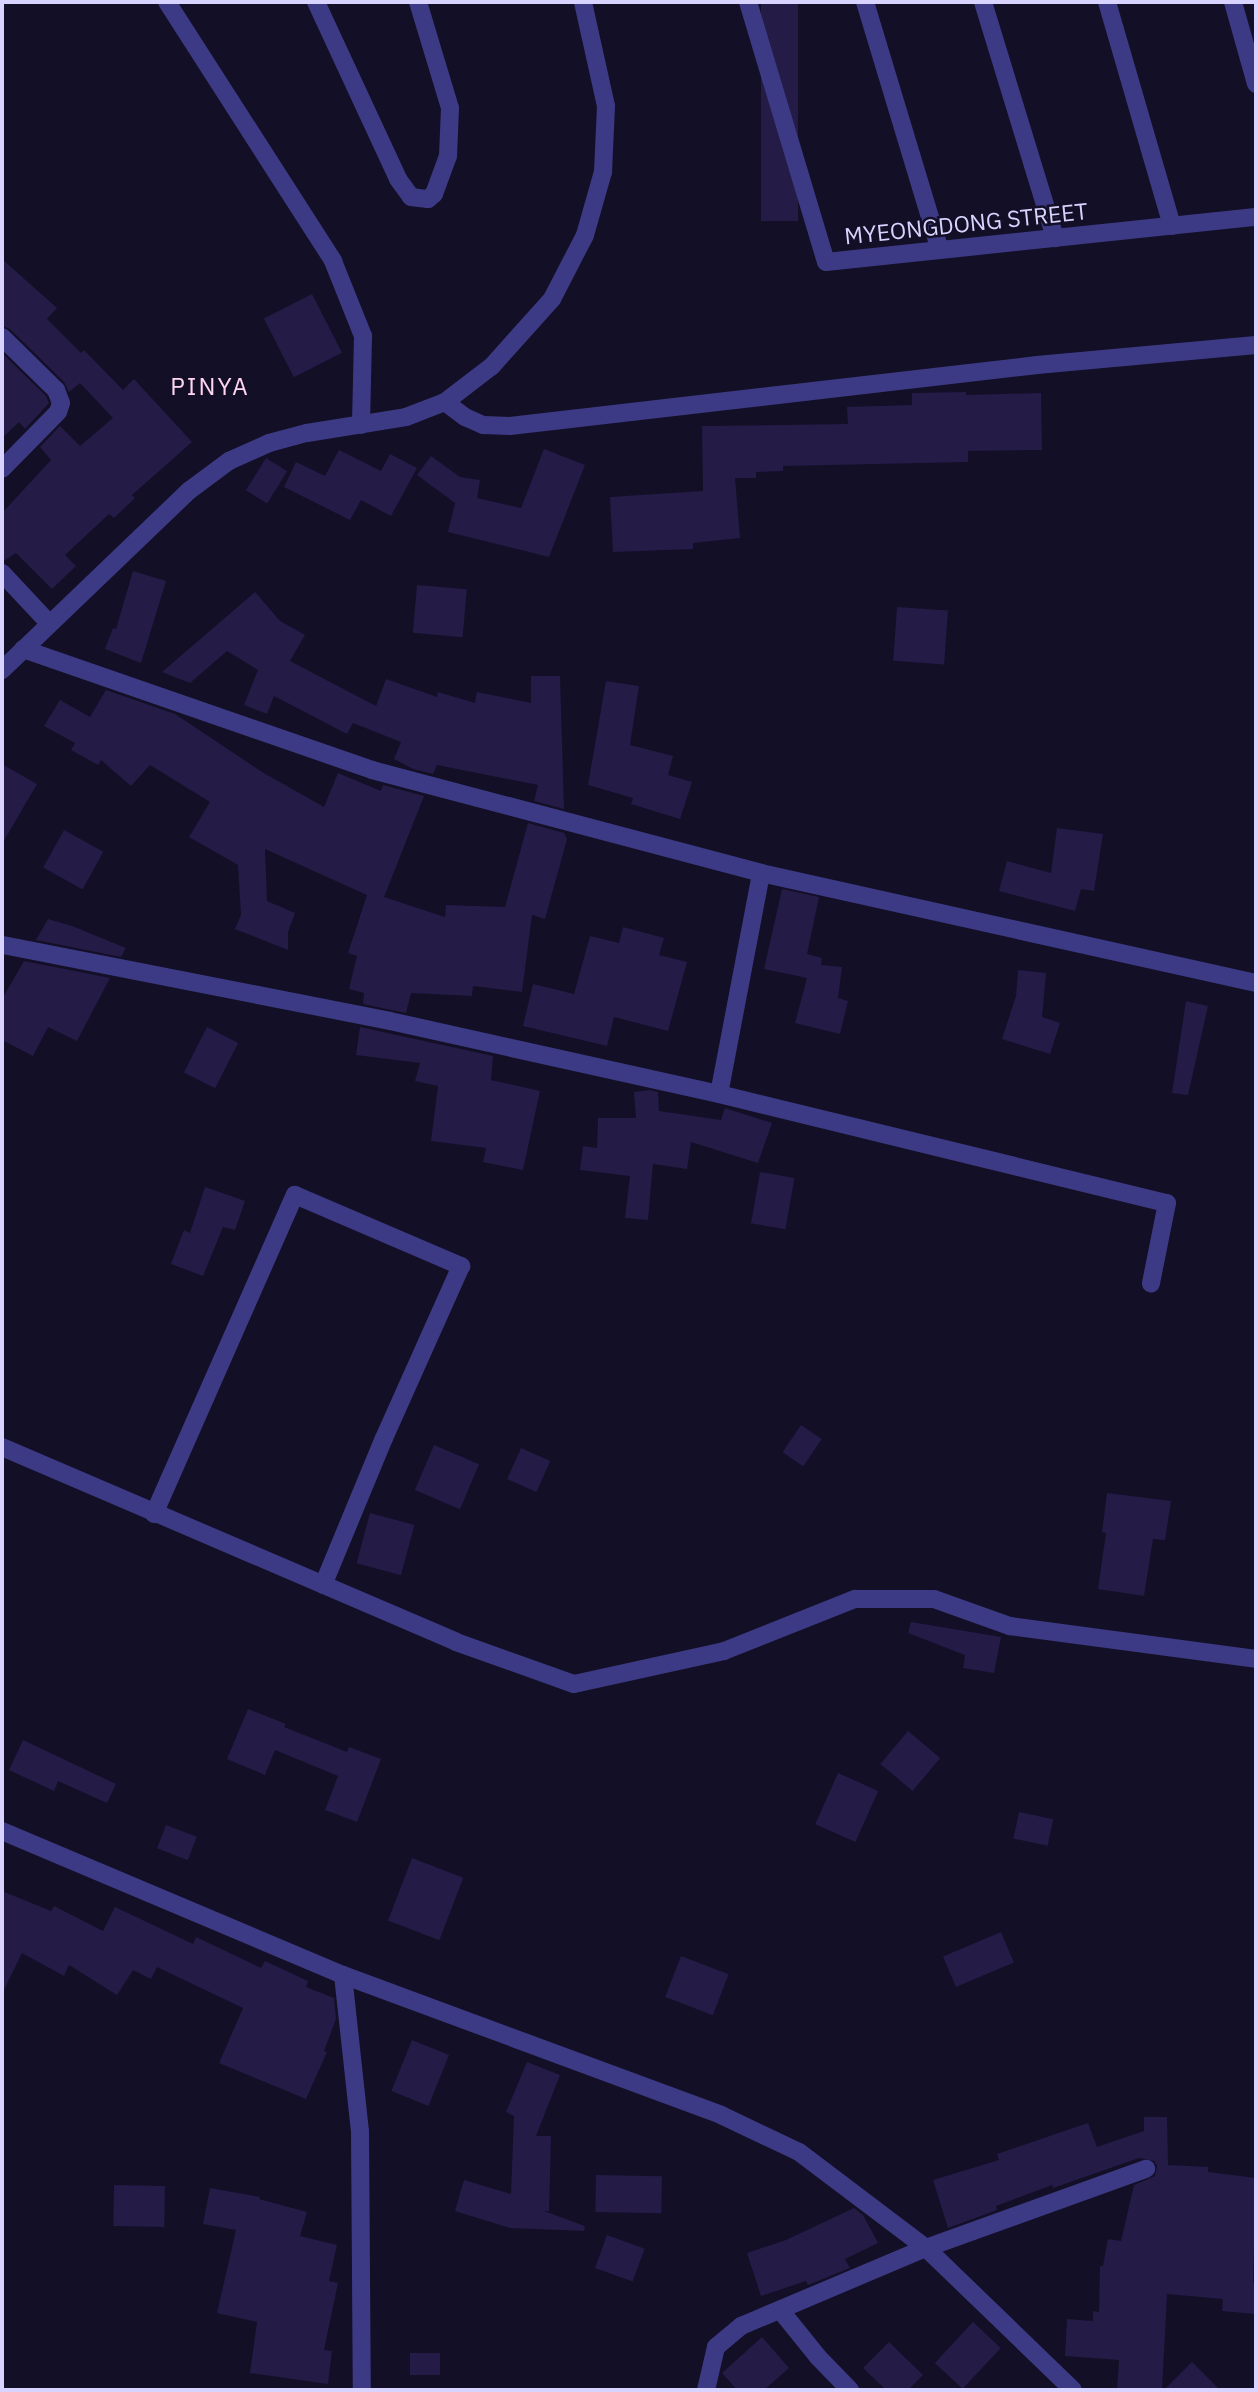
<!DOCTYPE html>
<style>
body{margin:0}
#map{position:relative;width:1258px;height:2392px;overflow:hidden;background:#130f26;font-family:"IBM Plex Sans",sans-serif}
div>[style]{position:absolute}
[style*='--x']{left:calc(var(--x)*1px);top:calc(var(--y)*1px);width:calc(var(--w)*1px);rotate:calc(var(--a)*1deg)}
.building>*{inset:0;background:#241b47;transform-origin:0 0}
.minor>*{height:18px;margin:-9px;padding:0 9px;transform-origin:9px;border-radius:9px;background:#3d3a85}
span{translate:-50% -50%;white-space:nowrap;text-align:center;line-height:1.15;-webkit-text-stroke:5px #130f26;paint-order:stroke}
.street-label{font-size:23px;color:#d9d4ff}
.neighbourhood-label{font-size:24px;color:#ffd6f0;letter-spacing:2px}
.frame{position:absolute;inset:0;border:4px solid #d9d4ff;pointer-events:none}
</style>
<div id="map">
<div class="building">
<i style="left:761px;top:2px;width:37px;height:219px"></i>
<i style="clip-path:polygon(2px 259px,57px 308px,47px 319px,81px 353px,84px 350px,123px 390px,134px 379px,192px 442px,132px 495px,135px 498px,114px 518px,109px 514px,65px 555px,76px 566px,52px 589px,16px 553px,2px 562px,2px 513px,51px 460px,40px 447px,60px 426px,80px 446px,113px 418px,80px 383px,69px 392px,64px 382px,10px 329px,2px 326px)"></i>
<i style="left:312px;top:294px;width:66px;height:54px;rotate:63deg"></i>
<i style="clip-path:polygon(2px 353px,46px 396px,49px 403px,25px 429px,19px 422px,2px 438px)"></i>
<i style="clip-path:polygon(966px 392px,966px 395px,1041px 393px,1042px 450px,968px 451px,968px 462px,783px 466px,783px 471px,756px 472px,756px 478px,735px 478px,740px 538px,693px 543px,693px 549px,613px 552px,610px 497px,703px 491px,702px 426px,848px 424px,847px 407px,912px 405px,912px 393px)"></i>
<i style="clip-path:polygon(544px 449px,585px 465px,549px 557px,448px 532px,455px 503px,417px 475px,431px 456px,460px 477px,480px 480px,477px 498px,521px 508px)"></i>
<i style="clip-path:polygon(339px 450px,381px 471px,390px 454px,417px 468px,391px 516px,361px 500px,350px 520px,284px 487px,296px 462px,325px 476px)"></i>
<i style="left:266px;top:458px;width:25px;height:38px;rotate:32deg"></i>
<i style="clip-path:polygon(133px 571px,166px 581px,141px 663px,105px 649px,113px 628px,116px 629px)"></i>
<i style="left:417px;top:585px;width:50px;height:48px;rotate:5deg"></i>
<i style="clip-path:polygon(255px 592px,280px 621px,305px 635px,290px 661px,376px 706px,386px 679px,437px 697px,438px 692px,475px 703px,477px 692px,531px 703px,531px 676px,560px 676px,564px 809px,534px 801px,538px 785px,437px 765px,433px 774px,413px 769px,394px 759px,401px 742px,353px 723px,347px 734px,274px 696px,267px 714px,244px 705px,258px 670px,227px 651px,190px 683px,162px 672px)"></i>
<i style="left:897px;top:607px;width:51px;height:54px;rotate:4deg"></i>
<i style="clip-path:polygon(606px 681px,639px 686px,630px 745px,673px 756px,668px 775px,692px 782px,680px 819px,631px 804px,633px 798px,588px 785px)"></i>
<i style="clip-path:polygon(106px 690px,175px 714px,262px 772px,324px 807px,338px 773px,381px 791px,383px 785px,424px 796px,384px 897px,445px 917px,446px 905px,505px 907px,528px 823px,564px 833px,567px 839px,545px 919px,532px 915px,522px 992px,473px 986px,472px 996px,411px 993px,406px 1013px,363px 1004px,364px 993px,349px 989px,357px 956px,348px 953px,367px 895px,265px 849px,267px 901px,295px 913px,288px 932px,288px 950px,235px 929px,241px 915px,238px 865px,189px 837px,210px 802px,150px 765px,131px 786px,101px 760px,98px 765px,71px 750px,75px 743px,44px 726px,60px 700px,90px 717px)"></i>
<i style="clip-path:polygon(2px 764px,37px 784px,2px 844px)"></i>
<i style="clip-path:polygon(1057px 828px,1103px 834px,1094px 891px,1081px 889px,1075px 911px,999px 891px,1007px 861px,1051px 873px)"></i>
<i style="left:64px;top:830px;width:45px;height:43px;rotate:29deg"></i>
<i style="clip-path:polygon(782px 889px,819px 897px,807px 954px,822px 958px,821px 965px,842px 967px,838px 998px,848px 1001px,840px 1034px,795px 1023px,807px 978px,764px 969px)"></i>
<i style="clip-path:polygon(48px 919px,72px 926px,126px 948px,121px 957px,36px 940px)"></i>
<i style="clip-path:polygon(623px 927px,664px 938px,659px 955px,687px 962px,668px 1031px,614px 1017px,607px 1046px,523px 1026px,533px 984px,574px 994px,590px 936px,619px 943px)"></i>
<i style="clip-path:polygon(24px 961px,110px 978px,77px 1041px,48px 1027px,33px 1056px,2px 1040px,2px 999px)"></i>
<i style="clip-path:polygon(1018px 970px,1046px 973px,1042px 1017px,1060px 1023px,1050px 1054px,1002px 1039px,1016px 996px)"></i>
<i style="clip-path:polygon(1186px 1001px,1208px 1006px,1188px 1095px,1172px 1093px)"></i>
<i style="left:207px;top:1027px;width:35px;height:51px;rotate:27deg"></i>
<i style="clip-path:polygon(360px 1027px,493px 1056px,491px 1080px,540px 1091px,523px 1170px,483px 1162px,486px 1148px,431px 1141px,438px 1086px,415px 1081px,420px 1063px,356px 1055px)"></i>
<i style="clip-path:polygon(650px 1090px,658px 1092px,659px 1111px,721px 1120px,725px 1108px,772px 1123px,758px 1163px,691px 1142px,687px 1169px,653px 1164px,648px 1220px,625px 1218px,630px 1176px,580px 1170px,583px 1146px,597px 1148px,598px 1118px,636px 1118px,634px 1092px)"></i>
<i style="left:760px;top:1172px;width:35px;height:52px;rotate:10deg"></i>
<i style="clip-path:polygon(205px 1187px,245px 1201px,235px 1230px,223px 1227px,203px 1276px,171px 1264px,184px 1230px,190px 1233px)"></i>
<i style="left:801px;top:1425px;width:25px;height:33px;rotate:34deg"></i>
<i style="left:434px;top:1445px;width:49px;height:49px;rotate:23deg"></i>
<i style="left:521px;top:1448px;width:32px;height:34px;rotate:24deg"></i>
<i style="clip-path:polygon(1107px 1493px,1171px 1501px,1165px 1540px,1153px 1539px,1144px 1596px,1098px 1589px,1106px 1533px,1102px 1532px)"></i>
<i style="left:370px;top:1513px;width:46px;height:52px;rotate:15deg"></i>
<i style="clip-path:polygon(911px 1622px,1001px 1637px,994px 1673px,963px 1668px,965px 1655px,908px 1633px)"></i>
<i style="clip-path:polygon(248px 1709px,286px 1724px,284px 1727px,347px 1752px,349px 1747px,381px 1759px,357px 1822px,325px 1810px,338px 1776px,275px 1750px,265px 1775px,227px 1759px)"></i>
<i style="left:908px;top:1731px;width:42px;height:43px;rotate:40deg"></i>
<i style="clip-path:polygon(23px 1740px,116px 1784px,107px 1803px,58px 1781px,54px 1791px,9px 1770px)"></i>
<i style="left:838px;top:1773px;width:44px;height:56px;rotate:24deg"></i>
<i style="left:1019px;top:1812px;width:35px;height:27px;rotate:12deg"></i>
<i style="left:166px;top:1825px;width:33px;height:25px;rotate:21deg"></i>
<i style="left:412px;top:1858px;width:55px;height:67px;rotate:21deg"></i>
<i style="clip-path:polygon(2px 1891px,51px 1911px,54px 1906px,103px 1931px,115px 1907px,193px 1944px,196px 1937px,261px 1968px,265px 1961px,308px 1981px,306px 1987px,334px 1998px,336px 2019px,324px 2051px,327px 2052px,306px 2099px,219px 2063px,243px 2008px,157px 1967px,151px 1979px,133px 1970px,117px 1995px,69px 1965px,64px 1976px,22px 1953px,2px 1994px)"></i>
<i style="left:1001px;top:1932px;width:33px;height:63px;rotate:67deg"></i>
<i style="left:681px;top:1956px;width:51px;height:44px;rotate:21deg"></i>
<i style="left:412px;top:2040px;width:40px;height:55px;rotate:22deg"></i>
<i style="clip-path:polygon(527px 2062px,560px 2075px,536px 2136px,551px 2136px,549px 2211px,544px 2211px,585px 2226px,584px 2231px,510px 2228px,455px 2211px,464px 2180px,511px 2194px,514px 2116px,506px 2112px)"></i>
<i style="clip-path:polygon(1144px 2117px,1167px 2117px,1168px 2165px,1208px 2167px,1208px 2172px,1256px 2178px,1253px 2283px,1256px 2283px,1256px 2314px,1222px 2311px,1223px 2299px,1167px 2294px,1162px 2390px,1117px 2390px,1119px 2360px,1065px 2356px,1067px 2319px,1093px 2321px,1093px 2311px,1099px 2312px,1100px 2266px,1103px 2266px,1108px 2239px,1121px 2241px,1134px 2185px,1155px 2176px,1157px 2166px,1154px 2161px,1139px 2158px,1053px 2188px,1052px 2185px,996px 2206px,997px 2210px,948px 2228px,933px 2180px,999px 2160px,997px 2154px,1088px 2123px,1097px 2147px,1144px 2131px)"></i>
<i style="left:596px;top:2175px;width:66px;height:37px;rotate:1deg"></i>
<i style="left:114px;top:2185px;width:51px;height:41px;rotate:1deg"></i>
<i style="clip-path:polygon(210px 2188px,260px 2197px,259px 2199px,307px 2212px,300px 2236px,337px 2245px,329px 2281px,338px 2283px,324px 2350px,332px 2351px,328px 2384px,250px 2373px,257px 2322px,217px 2313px,236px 2230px,203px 2224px)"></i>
<i style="clip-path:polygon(854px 2208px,863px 2215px,878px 2243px,845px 2259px,850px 2268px,808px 2285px,806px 2281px,761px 2296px,747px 2253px,786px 2240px)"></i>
<i style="left:607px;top:2235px;width:40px;height:35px;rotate:20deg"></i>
<i style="left:973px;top:2322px;width:38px;height:56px;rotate:43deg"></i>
<i style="clip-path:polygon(762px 2337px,789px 2368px,764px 2390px,737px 2390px,722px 2373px)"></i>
<i style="clip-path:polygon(889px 2342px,923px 2375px,908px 2390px,886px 2390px,863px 2368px)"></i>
<i style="left:410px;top:2353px;width:30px;height:22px"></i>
<i style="clip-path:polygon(1192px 2362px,1220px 2390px,1164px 2390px)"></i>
</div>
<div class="minor">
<i style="--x:167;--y:2;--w:308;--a:57.3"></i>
<i style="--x:333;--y:261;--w:81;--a:68.2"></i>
<i style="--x:363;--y:336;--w:89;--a:91.3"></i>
<i style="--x:316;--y:2;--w:195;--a:65.1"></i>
<i style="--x:398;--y:179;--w:22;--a:54"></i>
<i style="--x:411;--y:197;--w:17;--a:7"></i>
<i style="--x:428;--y:199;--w:8;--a:-40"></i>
<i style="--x:434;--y:194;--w:40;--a:-69.8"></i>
<i style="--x:448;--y:156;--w:48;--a:-87.6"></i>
<i style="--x:450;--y:108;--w:111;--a:-106.8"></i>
<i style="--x:748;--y:2;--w:271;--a:73.3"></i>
<i style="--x:826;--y:262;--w:432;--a:-6"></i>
<i style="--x:865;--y:2;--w:259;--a:73.2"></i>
<i style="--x:983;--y:2;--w:247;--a:73"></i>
<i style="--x:1107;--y:2;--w:233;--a:73.8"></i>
<i style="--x:1233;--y:2;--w:85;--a:74.3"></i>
<i style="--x:2;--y:337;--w:76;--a:44.5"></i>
<i style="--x:56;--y:390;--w:14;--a:69"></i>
<i style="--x:61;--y:403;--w:9;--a:108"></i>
<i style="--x:58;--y:412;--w:80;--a:134.5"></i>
<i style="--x:445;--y:402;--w:25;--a:37"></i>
<i style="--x:465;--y:417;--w:20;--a:24"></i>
<i style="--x:483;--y:425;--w:27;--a:2"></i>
<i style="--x:510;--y:426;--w:531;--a:-6.6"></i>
<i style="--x:1037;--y:365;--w:220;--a:-5.2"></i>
<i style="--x:2;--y:573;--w:69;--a:46.8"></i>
<i style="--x:23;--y:649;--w:369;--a:19.1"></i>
<i style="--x:372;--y:770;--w:402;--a:14.8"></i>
<i style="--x:761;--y:873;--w:507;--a:12.53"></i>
<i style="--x:2;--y:670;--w:260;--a:-43.8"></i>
<i style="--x:190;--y:490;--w:49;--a:-36.6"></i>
<i style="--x:229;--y:461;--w:44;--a:-24.2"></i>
<i style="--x:269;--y:443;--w:39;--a:-15"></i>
<i style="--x:307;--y:433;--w:100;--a:-9.2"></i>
<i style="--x:406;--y:417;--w:42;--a:-21"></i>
<i style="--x:445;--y:402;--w:59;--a:-37.5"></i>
<i style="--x:492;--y:366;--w:90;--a:-48.2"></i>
<i style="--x:552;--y:299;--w:72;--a:-62.7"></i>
<i style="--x:585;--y:235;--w:66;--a:-74.1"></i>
<i style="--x:603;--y:172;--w:66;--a:-87.4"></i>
<i style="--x:606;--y:106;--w:107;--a:-102.5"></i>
<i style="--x:3;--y:945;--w:394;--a:11.1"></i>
<i style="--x:390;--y:1021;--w:337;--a:12.5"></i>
<i style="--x:719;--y:1094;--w:461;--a:13.7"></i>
<i style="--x:1167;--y:1203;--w:82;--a:101.3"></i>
<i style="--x:719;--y:1094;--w:225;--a:-79.2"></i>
<i style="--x:2;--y:1447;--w:494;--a:23.2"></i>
<i style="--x:456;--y:1642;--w:125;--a:19.6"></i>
<i style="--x:574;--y:1684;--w:154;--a:-12.4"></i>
<i style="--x:724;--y:1651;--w:141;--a:-21.7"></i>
<i style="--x:855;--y:1599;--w:79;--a:0"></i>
<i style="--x:934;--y:1599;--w:81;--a:19.6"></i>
<i style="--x:1010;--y:1626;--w:248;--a:7.6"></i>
<i style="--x:154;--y:1514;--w:349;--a:-66.2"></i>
<i style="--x:295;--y:1195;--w:181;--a:23.2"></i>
<i style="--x:461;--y:1266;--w:188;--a:114.1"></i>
<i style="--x:384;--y:1438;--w:159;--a:112.5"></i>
<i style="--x:2;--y:1831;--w:370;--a:22.9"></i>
<i style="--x:343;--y:1975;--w:403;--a:20.3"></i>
<i style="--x:721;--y:2115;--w:86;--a:25.4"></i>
<i style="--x:799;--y:2152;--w:159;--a:37.1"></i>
<i style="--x:926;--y:2248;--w:204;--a:44"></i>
<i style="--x:343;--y:1975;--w:157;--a:83.8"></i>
<i style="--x:360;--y:2131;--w:259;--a:89.6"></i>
<i style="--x:781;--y:2311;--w:59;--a:51.2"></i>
<i style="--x:818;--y:2357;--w:46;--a:45.9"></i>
<i style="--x:706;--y:2390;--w:44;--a:-76.9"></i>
<i style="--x:716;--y:2347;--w:33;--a:-40"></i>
<i style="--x:741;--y:2326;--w:201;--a:-22.9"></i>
<i style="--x:926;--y:2248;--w:234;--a:-19.8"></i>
</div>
<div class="street-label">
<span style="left:966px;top:223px;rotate:-6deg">MYEONGDONG STREET</span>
</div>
<div class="neighbourhood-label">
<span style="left:210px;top:387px">PINYA</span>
</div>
<div class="frame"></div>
</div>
